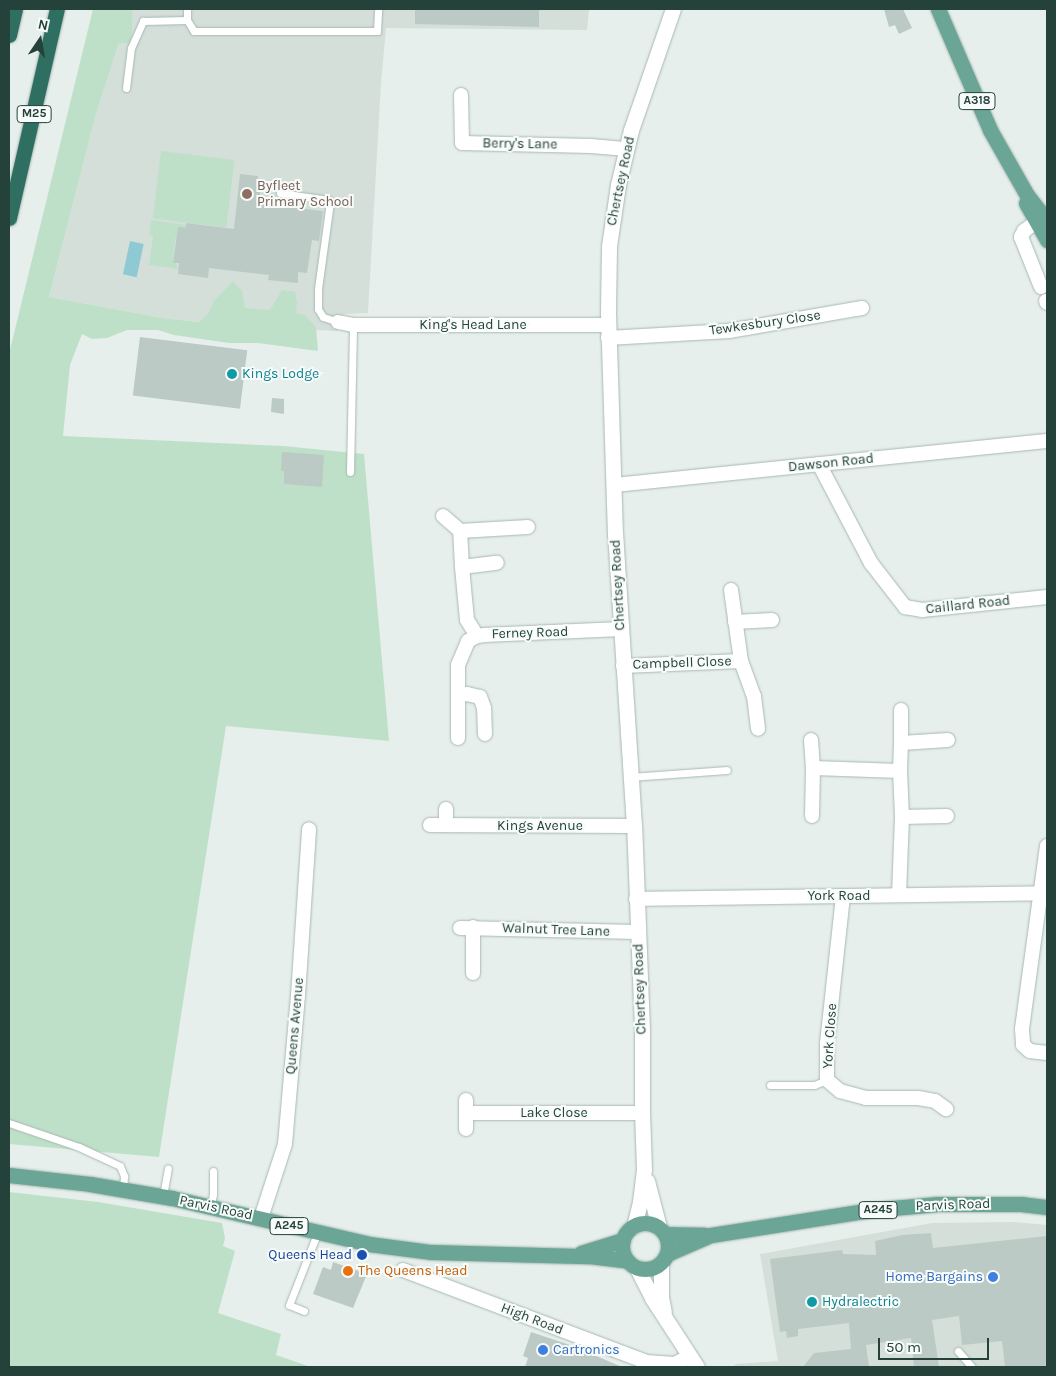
<!DOCTYPE html>
<style>
body{margin:0}
#map{position:relative;width:1056px;height:1376px;overflow:hidden;background:#e6efeb;font-family:Karla,sans-serif}
div>[style]{position:absolute}
[style*='--x']{left:calc(var(--x)*1px);top:calc(var(--y)*1px);width:calc(var(--w)*1px);rotate:calc(var(--a)*1deg)}
.built>*{inset:0;background:#d4dfda}
.green>*{inset:0;background:#bfe0c8;transform-origin:0 0}
.water>*{inset:0;background:#8ec9d4;transform-origin:0 0}
.building>*{inset:0;background:#bbcac4;transform-origin:0 0}
.roads{filter:drop-shadow(0 0 1px #a8b8b2) drop-shadow(0 0 1px #a8b8b2)}
.service>*{height:7px;margin:-3.5px;padding:0 3.5px;transform-origin:3.5px;border-radius:3.5px;background:#fff}
.minor>*{height:14px;margin:-7px;padding:0 7px;transform-origin:7px;border-radius:7px;background:#fff}
.tertiary>*{height:15px;margin:-7.5px;padding:0 7.5px;transform-origin:7.5px;border-radius:7.5px;background:#fff}
.primary>*{height:15px;margin:-7.5px;padding:0 7.5px;transform-origin:7.5px;border-radius:7.5px;background:#6aa596}
.primary>.ring{margin:-7.5px;padding:0;box-sizing:content-box;background:none;border:15px solid #6aa596;border-radius:50%}
.motorway>*{height:15px;margin:-7.5px;padding:0 7.5px;transform-origin:7.5px;border-radius:7.5px;background:#2f6f62}
.dots>*{width:14px;height:14px;translate:-50% -50%;box-sizing:border-box;border:2px solid #f7fbf9;border-radius:50%}
span{translate:-50% -50%;white-space:nowrap;text-align:center;line-height:1.15;-webkit-text-stroke:4px #f7fbf9;paint-order:stroke}
.shield-label span{padding:1px 4px;background:#f7fbf9;border:1px solid;border-radius:4px;-webkit-text-stroke-width:0}
.shield-label{font-size:12px;color:#24423a;font-weight:700}
.street-label{font-size:14px;color:#24423a}
.education-label{font-size:14px;color:#785e54}
.left{translate:0 -50%;text-align:left}
.culture-label{font-size:14px;color:#0d838f}
.transit-label{font-size:14px;color:#164399}
.right{translate:-100% -50%;text-align:right}
.food-label{font-size:14px;color:#c56008}
.shop-label{font-size:14px;color:#366cbe}
.frame{position:absolute;inset:0;border:10px solid #24423a;pointer-events:none}
.north{position:absolute;left:15px;top:15px;width:50px;height:50px;-webkit-text-stroke:4px #f7fbf9;paint-order:stroke;rotate:12deg;font-size:14px;font-weight:700;line-height:20px;text-align:center;color:#24423a}
.north::after{content:'';display:block;margin:auto;width:18px;height:22px;background:#24423a;clip-path:polygon(50% 0,100% 100%,50% 72%,0 100%)}
.scale{position:absolute;left:878px;top:1338px;width:111px;height:22px;box-sizing:border-box;border:2px solid #24423a;border-top:0;padding-left:6px;font-size:15px;line-height:18px;white-space:nowrap;color:#24423a;-webkit-text-stroke:4px #f7fbf9;paint-order:stroke}
</style>
<div id="map">
<div class="built">
<i style="clip-path:polygon(133px 9px,589px 9px,587px 30px,386px 28px,381px 83px,368px 313px,343px 314px,337px 331px,249px 327px,163px 318px,49px 297px,96px 114px,119px 43px,130px 43px)"></i>
<i style="clip-path:polygon(1013px 1222px,1047px 1225px,1047px 1367px,733px 1367px,736px 1364px,778px 1361px,760px 1254px,932px 1223px)"></i>
</div>
<div class="green">
<i style="clip-path:polygon(93px 9px,133px 9px,131px 43px,119px 43px,96px 114px,49px 297px,163px 318px,199px 322px,208px 314px,213px 302px,233px 281px,242px 291px,245px 308px,270px 310px,282px 290px,295px 292px,297px 302px,296px 313px,305px 315px,316px 327px,318px 351px,258px 343px,229px 343px,174px 335px,158px 330px,127px 330px,107px 338px,92px 339px,82px 334px,70px 365px,63px 436px,283px 446px,364px 454px,389px 741px,226px 726px,159px 1157px,9px 1144px,9px 354px)"></i>
<i style="left:161px;top:151px;width:74px;height:68px;rotate:7deg"></i>
<i style="clip-path:polygon(151px 220px,186px 225px,186px 228px,175px 239px,173px 262px,176px 263px,178px 269px,149px 265px,153px 236px,149px 235px)"></i>
<i style="clip-path:polygon(9px 1192px,98px 1202px,222px 1223px,225px 1238px,223px 1246px,235px 1251px,218px 1313px,281px 1334px,276px 1355px,311px 1367px,9px 1367px)"></i>
</div>
<div class="water">
<i style="left:130px;top:241px;width:14px;height:34px;rotate:12deg"></i>
</div>
<div class="building">
<i style="clip-path:polygon(415px 9px,539px 9px,539px 27px,415px 24px)"></i>
<i style="clip-path:polygon(884px 9px,903px 9px,912px 28px,899px 34px,895px 25px,889px 27px)"></i>
<i style="clip-path:polygon(240px 174px,258px 176px,258px 183px,261px 184px,259px 204px,323px 211px,319px 241px,312px 240px,307px 273px,298px 272px,298px 283px,268px 280px,269px 275px,209px 268px,208px 278px,178px 274px,179px 263px,173px 263px,178px 227px,186px 228px,186px 223px,234px 229px)"></i>
<i style="left:140px;top:337px;width:108px;height:59px;rotate:7deg"></i>
<i style="clip-path:polygon(272px 398px,284px 399px,284px 414px,271px 412px)"></i>
<i style="clip-path:polygon(282px 452px,324px 455px,322px 487px,284px 484px,284px 471px,281px 471px)"></i>
<i style="clip-path:polygon(931px 1233px,933px 1248px,1047px 1236px,1047px 1367px,1005px 1367px,1002px 1341px,962px 1345px,959px 1316px,932px 1320px,939px 1367px,914px 1367px,911px 1338px,866px 1345px,869px 1367px,803px 1367px,814px 1353px,851px 1349px,849px 1323px,798px 1329px,798px 1336px,787px 1338px,786px 1331px,780px 1332px,770px 1259px,842px 1250px,843px 1254px,876px 1255px,875px 1241px,902px 1235px)"></i>
<i style="clip-path:polygon(333px 1262px,367px 1274px,353px 1308px,313px 1294px,323px 1267px,331px 1270px)"></i>
<i style="clip-path:polygon(531px 1332px,573px 1346px,622px 1367px,525px 1367px,528px 1358px,523px 1356px)"></i>
</div>
<div class="roads">
<div class="service">
<i style="--x:187;--y:9;--w:11;--a:90"></i>
<i style="--x:187;--y:20;--w:13;--a:58"></i>
<i style="--x:194;--y:31;--w:183;--a:0"></i>
<i style="--x:377;--y:31;--w:22;--a:-87"></i>
<i style="--x:126;--y:88;--w:40;--a:-82.9"></i>
<i style="--x:131;--y:48;--w:30;--a:-66"></i>
<i style="--x:143;--y:21;--w:44;--a:-1.3"></i>
<i style="--x:280;--y:193;--w:49;--a:8.3"></i>
<i style="--x:328;--y:200;--w:3;--a:45"></i>
<i style="--x:330;--y:202;--w:88;--a:97.9"></i>
<i style="--x:318;--y:289;--w:20;--a:90"></i>
<i style="--x:318;--y:309;--w:9;--a:58"></i>
<i style="--x:323;--y:317;--w:16;--a:18"></i>
<i style="--x:350;--y:472;--w:147;--a:-88.8"></i>
<i style="--x:630;--y:777;--w:97;--a:-4.1"></i>
<i style="--x:770;--y:1085;--w:44;--a:0"></i>
<i style="--x:814;--y:1085;--w:14;--a:-21"></i>
<i style="--x:9;--y:1123;--w:74;--a:18.9"></i>
<i style="--x:79;--y:1147;--w:45;--a:24.9"></i>
<i style="--x:120;--y:1166;--w:11;--a:68"></i>
<i style="--x:124;--y:1176;--w:13;--a:94"></i>
<i style="--x:163;--y:1196;--w:28;--a:-80"></i>
<i style="--x:211;--y:1206;--w:12;--a:-81"></i>
<i style="--x:213;--y:1194;--w:23;--a:-90"></i>
<i style="--x:304;--y:1311;--w:16;--a:-158"></i>
<i style="--x:289;--y:1305;--w:76;--a:-68.5"></i>
<i style="--x:958;--y:1351;--w:21;--a:49"></i>
</div>
<div class="minor">
<i style="--x:461;--y:95;--w:48;--a:88.8"></i>
<i style="--x:462;--y:143;--w:129;--a:1.3"></i>
<i style="--x:591;--y:146;--w:36;--a:5"></i>
<i style="--x:1041;--y:287;--w:54;--a:-111.8"></i>
<i style="--x:1021;--y:237;--w:7;--a:-63"></i>
<i style="--x:1024;--y:231;--w:25;--a:-37"></i>
<i style="--x:1046;--y:301;--w:2;--a:63"></i>
<i style="--x:338;--y:322;--w:15;--a:11"></i>
<i style="--x:353;--y:325;--w:255;--a:0"></i>
<i style="--x:608;--y:338;--w:121;--a:-3.3"></i>
<i style="--x:729;--y:331;--w:135;--a:-9.8"></i>
<i style="--x:819;--y:464;--w:112;--a:62.3"></i>
<i style="--x:871;--y:563;--w:56;--a:52.3"></i>
<i style="--x:905;--y:607;--w:17;--a:10"></i>
<i style="--x:922;--y:610;--w:126;--a:-5.9"></i>
<i style="--x:614;--y:485;--w:435;--a:-5.8"></i>
<i style="--x:443;--y:516;--w:23;--a:41"></i>
<i style="--x:462;--y:567;--w:36;--a:-93"></i>
<i style="--x:460;--y:531;--w:68;--a:-3.4"></i>
<i style="--x:731;--y:590;--w:72;--a:82"></i>
<i style="--x:735;--y:622;--w:37;--a:-3"></i>
<i style="--x:477;--y:636;--w:19;--a:-122"></i>
<i style="--x:467;--y:620;--w:53;--a:-95.4"></i>
<i style="--x:462;--y:567;--w:35;--a:-7"></i>
<i style="--x:623;--y:666;--w:118;--a:-2.4"></i>
<i style="--x:741;--y:661;--w:37;--a:70"></i>
<i style="--x:754;--y:696;--w:33;--a:83"></i>
<i style="--x:458;--y:695;--w:43;--a:90"></i>
<i style="--x:901;--y:710;--w:33;--a:90"></i>
<i style="--x:901;--y:743;--w:47;--a:-3.7"></i>
<i style="--x:485;--y:734;--w:26;--a:-92"></i>
<i style="--x:484;--y:708;--w:12;--a:-110"></i>
<i style="--x:480;--y:697;--w:13;--a:-167"></i>
<i style="--x:467;--y:694;--w:9;--a:174"></i>
<i style="--x:458;--y:695;--w:30;--a:-90"></i>
<i style="--x:458;--y:665;--w:26;--a:-67"></i>
<i style="--x:468;--y:641;--w:10;--a:-29"></i>
<i style="--x:477;--y:636;--w:8;--a:-7"></i>
<i style="--x:485;--y:635;--w:135;--a:-2.5"></i>
<i style="--x:811;--y:740;--w:28;--a:86"></i>
<i style="--x:813;--y:768;--w:87;--a:2"></i>
<i style="--x:900;--y:771;--w:46;--a:87.5"></i>
<i style="--x:900;--y:771;--w:28;--a:-88"></i>
<i style="--x:812;--y:816;--w:48;--a:-88.8"></i>
<i style="--x:430;--y:825;--w:204;--a:0.3"></i>
<i style="--x:446;--y:825;--w:16;--a:-90"></i>
<i style="--x:1047;--y:846;--w:185;--a:97.8"></i>
<i style="--x:1022;--y:1029;--w:16;--a:86"></i>
<i style="--x:1023;--y:1045;--w:9;--a:41"></i>
<i style="--x:1030;--y:1051;--w:17;--a:7"></i>
<i style="--x:899;--y:895;--w:78;--a:-87.8"></i>
<i style="--x:902;--y:817;--w:45;--a:-1.3"></i>
<i style="--x:843;--y:896;--w:148;--a:96.2"></i>
<i style="--x:827;--y:1043;--w:37;--a:90"></i>
<i style="--x:827;--y:1080;--w:17;--a:40"></i>
<i style="--x:840;--y:1091;--w:27;--a:15"></i>
<i style="--x:866;--y:1098;--w:52;--a:0"></i>
<i style="--x:918;--y:1098;--w:17;--a:10"></i>
<i style="--x:935;--y:1101;--w:14;--a:36"></i>
<i style="--x:636;--y:899;--w:405;--a:-0.8"></i>
<i style="--x:460;--y:928;--w:178;--a:1.3"></i>
<i style="--x:473;--y:973;--w:46;--a:-90"></i>
<i style="--x:466;--y:1100;--w:29;--a:90"></i>
<i style="--x:466;--y:1113;--w:176;--a:0"></i>
<i style="--x:261;--y:1218;--w:78;--a:-72"></i>
<i style="--x:285;--y:1144;--w:149;--a:-85"></i>
<i style="--x:298;--y:996;--w:167;--a:-86.2"></i>
<i style="--x:403;--y:1270;--w:260;--a:20.7"></i>
<i style="--x:646;--y:1362;--w:29;--a:4"></i>
<i style="--x:675;--y:1364;--w:17;--a:-28"></i>
</div>
<div class="tertiary">
<i style="--x:647;--y:1181;--w:48;--a:75.4"></i>
<i style="--x:634;--y:1226;--w:25;--a:-76"></i>
<i style="--x:640;--y:1202;--w:33;--a:-83"></i>
<i style="--x:644;--y:1169;--w:56;--a:-92"></i>
<i style="--x:642;--y:1113;--w:83;--a:-90"></i>
<i style="--x:642;--y:1030;--w:204;--a:-92.2"></i>
<i style="--x:634;--y:826;--w:292;--a:-93.7"></i>
<i style="--x:615;--y:535;--w:224;--a:-91.8"></i>
<i style="--x:608;--y:311;--w:65;--a:-89.1"></i>
<i style="--x:609;--y:246;--w:62;--a:-81.6"></i>
<i style="--x:618;--y:185;--w:57;--a:-76.7"></i>
<i style="--x:631;--y:130;--w:128;--a:-70.9"></i>
<i style="--x:661;--y:1263;--w:34;--a:90"></i>
<i style="--x:661;--y:1297;--w:15;--a:79"></i>
<i style="--x:637;--y:1268;--w:34;--a:63"></i>
<i style="--x:652;--y:1298;--w:82;--a:56.9"></i>
</div>
<div class="primary">
<i style="--x:938;--y:9;--w:132;--a:66.7"></i>
<i style="--x:990;--y:130;--w:75;--a:60.4"></i>
<i style="--x:1027;--y:195;--w:33;--a:52"></i>
<i style="--x:1026;--y:203;--w:43;--a:60.4"></i>
<i style="--x:9;--y:1175;--w:81;--a:6.3"></i>
<i style="--x:90;--y:1184;--w:83;--a:9.7"></i>
<i style="--x:172;--y:1198;--w:202;--a:13.1"></i>
<i style="--x:369;--y:1244;--w:63;--a:7.4"></i>
<i style="--x:431;--y:1252;--w:158;--a:1.5"></i>
<i style="--x:589;--y:1256;--w:38;--a:7"></i>
<i class="ring" style="left:622px;top:1223px;width:31px;height:31px"></i>
<i style="--x:665;--y:1234;--w:39;--a:1"></i>
<i style="--x:581;--y:1253;--w:44;--a:-17.2"></i>
<i style="--x:667;--y:1254;--w:48;--a:-23.4"></i>
<i style="--x:711;--y:1235;--w:161;--a:-8.9"></i>
<i style="--x:870;--y:1210;--w:68;--a:-5"></i>
<i style="--x:938;--y:1204;--w:83;--a:0"></i>
<i style="--x:1021;--y:1204;--w:26;--a:7"></i>
</div>
<div class="motorway">
<i style="--x:9;--y:35;--w:27;--a:-77"></i>
<i style="--x:9;--y:218;--w:214;--a:-77.1"></i>
</div>
</div>
<div class="dots">
<i style="left:247px;top:194px;background:#8d6e63"></i>
<i style="left:232px;top:374px;background:#0f9aa8"></i>
<i style="left:362px;top:1255px;background:#1a4fb4"></i>
<i style="left:348px;top:1271px;background:#e8710a"></i>
<i style="left:993px;top:1277px;background:#3f7fe0"></i>
<i style="left:812px;top:1302px;background:#0f9aa8"></i>
<i style="left:543px;top:1350px;background:#3f7fe0"></i>
</div>
<div class="shield-label">
<span style="left:977px;top:101px">A318</span>
<span style="left:34px;top:114px">M25</span>
<span style="left:878px;top:1210px">A245</span>
<span style="left:289px;top:1226px">A245</span>
</div>
<div class="street-label">
<span style="left:520px;top:144px;rotate:1deg">Berry's Lane</span>
<span style="left:621px;top:181px;rotate:-78deg">Chertsey Road</span>
<span style="left:765px;top:323px;rotate:-8deg">Tewkesbury Close</span>
<span style="left:473px;top:325px">King's Head Lane</span>
<span style="left:831px;top:463px;rotate:-6deg">Dawson Road</span>
<span style="left:618px;top:585px;rotate:-93deg">Chertsey Road</span>
<span style="left:968px;top:605px;rotate:-6deg">Caillard Road</span>
<span style="left:530px;top:633px;rotate:-2deg">Ferney Road</span>
<span style="left:682px;top:663px;rotate:-2deg">Campbell Close</span>
<span style="left:540px;top:826px">Kings Avenue</span>
<span style="left:839px;top:896px">York Road</span>
<span style="left:556px;top:930px;rotate:2deg">Walnut Tree Lane</span>
<span style="left:640px;top:989px;rotate:-92deg">Chertsey Road</span>
<span style="left:295px;top:1026px;rotate:-85deg">Queens Avenue</span>
<span style="left:830px;top:1036px;rotate:-86deg">York Close</span>
<span style="left:554px;top:1113px">Lake Close</span>
<span style="left:953px;top:1205px;rotate:-2deg">Parvis Road</span>
<span style="left:216px;top:1208px;rotate:12deg">Parvis Road</span>
<span style="left:532px;top:1319px;rotate:21deg">High Road</span>
</div>
<div class="education-label">
<span class="left" style="left:257px;top:194px">Byfleet<br>Primary School</span>
</div>
<div class="culture-label">
<span class="left" style="left:242px;top:374px">Kings Lodge</span>
<span class="left" style="left:822px;top:1302px">Hydralectric</span>
</div>
<div class="transit-label">
<span class="right" style="left:352px;top:1255px">Queens Head</span>
</div>
<div class="food-label">
<span class="left" style="left:358px;top:1271px">The Queens Head</span>
</div>
<div class="shop-label">
<span class="right" style="left:983px;top:1277px">Home Bargains</span>
<span class="left" style="left:553px;top:1350px">Cartronics</span>
</div>
<div class="frame"></div>
<div class="north">N</div>
<div class="scale">50 m</div>
</div>
